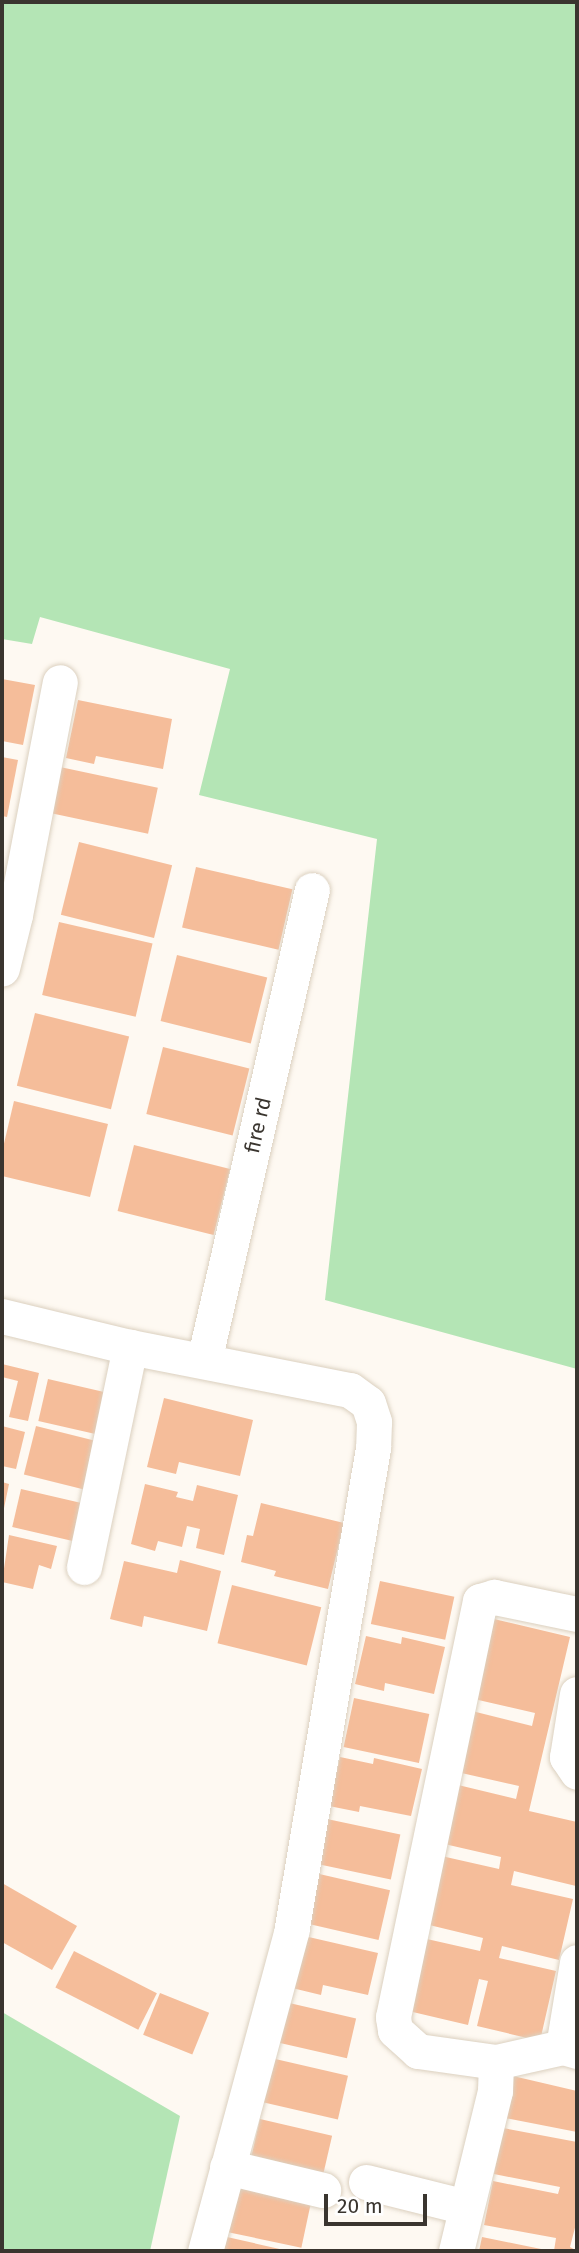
<!DOCTYPE html>
<style>
body{margin:0}
#map{position:relative;width:579px;height:2253px;overflow:hidden;background:#fef9f2;font-family:"Fira Sans",sans-serif}
div>[style]{position:absolute}
[style*='--x']{left:calc(var(--x)*1px);top:calc(var(--y)*1px);width:calc(var(--w)*1px);rotate:calc(var(--a)*1deg)}
.green>*{inset:0;background:#b4e5b5}
.building>*{inset:0;background:#f5bd9a;transform-origin:0 0}
.roads{filter:drop-shadow(0 0 2px #dbd0bf) drop-shadow(0 0 2px #dbd0bf)}
.minor>*{height:35px;margin:-17.5px;padding:0 17.5px;transform-origin:17.5px;border-radius:17.5px;background:#fff}
span{translate:-50% -50%;white-space:nowrap;text-align:center;line-height:1.15;-webkit-text-stroke:5px #fff;paint-order:stroke}
.street-label{font-size:21px;color:#3a352f}
.frame{position:absolute;inset:0;border:4px solid #3a352f;pointer-events:none}
.scale{position:absolute;left:324px;top:2194px;width:103px;height:32px;box-sizing:border-box;border:4px solid #3a352f;border-top:0;padding-left:9px;font-size:21px;line-height:24px;white-space:nowrap;color:#3a352f;-webkit-text-stroke:5px #fff;paint-order:stroke}
</style>
<div id="map">
<div class="green">
<i style="clip-path:polygon(2px 2px,577px 2px,577px 1369px,325px 1300px,377px 839px,199px 795px,230px 669px,40px 617px,32px 644px,2px 639px)"></i>
<i style="clip-path:polygon(2px 2012px,180px 2116px,150px 2251px,2px 2251px)"></i>
</div>
<div class="building">
<i style="clip-path:polygon(2px 679px,35px 685px,23px 745px,2px 741px)"></i>
<i style="clip-path:polygon(78px 700px,172px 719px,163px 769px,96px 756px,94px 764px,66px 758px)"></i>
<i style="clip-path:polygon(2px 757px,18px 760px,7px 817px,2px 816px)"></i>
<i style="left:60px;top:767px;width:100px;height:47px;rotate:12deg"></i>
<i style="left:79px;top:842px;width:96px;height:75px;rotate:14deg"></i>
<i style="left:196px;top:867px;width:99px;height:62px;rotate:13deg"></i>
<i style="left:59px;top:922px;width:96px;height:75px;rotate:13deg"></i>
<i style="left:177px;top:955px;width:93px;height:68px;rotate:14deg"></i>
<i style="left:35px;top:1013px;width:97px;height:75px;rotate:14deg"></i>
<i style="left:163px;top:1047px;width:89px;height:69px;rotate:14deg"></i>
<i style="clip-path:polygon(14px 1101px,108px 1124px,90px 1197px,2px 1176px,2px 1152px)"></i>
<i style="left:134px;top:1145px;width:99px;height:68px;rotate:14deg"></i>
<i style="clip-path:polygon(2px 1364px,39px 1373px,28px 1421px,9px 1417px,18px 1381px,2px 1377px)"></i>
<i style="left:48px;top:1379px;width:63px;height:43px;rotate:13deg"></i>
<i style="clip-path:polygon(164px 1398px,253px 1420px,240px 1476px,179px 1462px,176px 1474px,147px 1467px)"></i>
<i style="clip-path:polygon(2px 1426px,25px 1432px,16px 1469px,2px 1466px)"></i>
<i style="left:36px;top:1426px;width:64px;height:50px;rotate:14deg"></i>
<i style="clip-path:polygon(2px 1482px,9px 1484px,3px 1513px,2px 1512px)"></i>
<i style="clip-path:polygon(145px 1484px,178px 1492px,176px 1497px,193px 1501px,197px 1485px,238px 1495px,224px 1555px,196px 1548px,200px 1529px,187px 1526px,182px 1547px,158px 1541px,155px 1551px,131px 1544px)"></i>
<i style="left:21px;top:1489px;width:62px;height:39px;rotate:13deg"></i>
<i style="clip-path:polygon(261px 1503px,344px 1523px,328px 1589px,274px 1576px,276px 1571px,241px 1562px,247px 1535px,253px 1536px)"></i>
<i style="clip-path:polygon(9px 1535px,57px 1546px,51px 1569px,39px 1565px,33px 1589px,2px 1582px)"></i>
<i style="clip-path:polygon(180px 1560px,221px 1571px,207px 1631px,144px 1616px,142px 1627px,110px 1619px,124px 1561px,177px 1573px)"></i>
<i style="left:380px;top:1581px;width:76px;height:44px;rotate:12deg"></i>
<i style="left:232px;top:1585px;width:92px;height:60px;rotate:14deg"></i>
<i style="clip-path:polygon(494px 1619px,570px 1637px,529px 1811px,577px 1822px,577px 1883px,576px 1886px,514px 1871px,511px 1885px,573px 1899px,559px 1960px,502px 1946px,499px 1958px,556px 1971px,540px 2041px,477px 2026px,488px 1981px,479px 1979px,468px 2025px,400px 2009px,418px 1937px,480px 1951px,483px 1938px,421px 1923px,437px 1855px,499px 1869px,501px 1857px,440px 1843px,454px 1784px,516px 1799px,519px 1786px,457px 1772px,472px 1711px,532px 1726px,535px 1713px,474px 1699px)"></i>
<i style="clip-path:polygon(366px 1636px,401px 1644px,402px 1637px,445px 1647px,434px 1694px,385px 1683px,384px 1691px,355px 1684px)"></i>
<i style="left:354px;top:1698px;width:77px;height:50px;rotate:12deg"></i>
<i style="clip-path:polygon(340px 1757px,373px 1764px,374px 1758px,422px 1769px,411px 1816px,360px 1806px,359px 1812px,329px 1806px)"></i>
<i style="left:327px;top:1819px;width:75px;height:46px;rotate:12deg"></i>
<i style="left:315px;top:1873px;width:77px;height:51px;rotate:13deg"></i>
<i style="clip-path:polygon(2px 1883px,77px 1926px,52px 1970px,2px 1942px)"></i>
<i style="clip-path:polygon(300px 1935px,378px 1953px,368px 1995px,323px 1985px,321px 1995px,288px 1987px)"></i>
<i style="left:74px;top:1951px;width:93px;height:41px;rotate:27deg"></i>
<i style="left:160px;top:1993px;width:53px;height:45px;rotate:22deg"></i>
<i style="left:285px;top:2002px;width:73px;height:41px;rotate:13deg"></i>
<i style="left:271px;top:2058px;width:79px;height:45px;rotate:13deg"></i>
<i style="clip-path:polygon(513px 2076px,577px 2091px,577px 2132px,505px 2118px)"></i>
<i style="left:260px;top:2119px;width:74px;height:48px;rotate:13deg"></i>
<i style="clip-path:polygon(503px 2128px,577px 2142px,577px 2220px,570px 2247px,577px 2251px,554px 2251px,556px 2238px,484px 2225px,493px 2181px,558px 2194px,560px 2187px,494px 2174px)"></i>
<i style="left:237px;top:2185px;width:76px;height:48px;rotate:12deg"></i>
<i style="clip-path:polygon(227px 2237px,284px 2250px,284px 2251px,224px 2251px)"></i>
<i style="clip-path:polygon(482px 2237px,546px 2250px,546px 2251px,479px 2251px)"></i>
</div>
<div class="roads">
<div class="minor">
<i style="--x:2;--y:912;--w:13;--a:13"></i>
<i style="--x:15;--y:915;--w:55;--a:103.8"></i>
<i style="--x:15;--y:915;--w:237;--a:-79.1"></i>
<i style="--x:2;--y:1316;--w:132;--a:13.6"></i>
<i style="--x:130;--y:1347;--w:224;--a:11.1"></i>
<i style="--x:350;--y:1390;--w:22;--a:36"></i>
<i style="--x:368;--y:1403;--w:20;--a:72"></i>
<i style="--x:374;--y:1422;--w:26;--a:92"></i>
<i style="--x:373;--y:1448;--w:488;--a:99.6"></i>
<i style="--x:292;--y:1929;--w:334;--a:105.1"></i>
<i style="--x:204;--y:1361;--w:483;--a:-77.1"></i>
<i style="--x:84;--y:1567;--w:225;--a:-78.2"></i>
<i style="--x:577;--y:1694;--w:64;--a:99"></i>
<i style="--x:567;--y:1757;--w:18;--a:56"></i>
<i style="--x:563;--y:2047;--w:86;--a:-80.6"></i>
<i style="--x:496;--y:2062;--w:79;--a:-172"></i>
<i style="--x:418;--y:2051;--w:31;--a:-138"></i>
<i style="--x:395;--y:2030;--w:13;--a:-99"></i>
<i style="--x:393;--y:2017;--w:425;--a:-78.2"></i>
<i style="--x:480;--y:1601;--w:15;--a:-16"></i>
<i style="--x:494;--y:1597;--w:85;--a:11.6"></i>
<i style="--x:227;--y:2167;--w:99;--a:13.5"></i>
<i style="--x:366;--y:2182;--w:103;--a:14"></i>
<i style="--x:456;--y:2251;--w:165;--a:-76.3"></i>
<i style="--x:495;--y:2091;--w:29;--a:-88"></i>
<i style="--x:496;--y:2062;--w:69;--a:-12.6"></i>
<i style="--x:563;--y:2047;--w:15;--a:16"></i>
</div>
</div>
<div class="street-label">
<span style="left:258px;top:1125px;rotate:-77deg">fire rd</span>
</div>
<div class="frame"></div>
<div class="scale">20 m</div>
</div>
